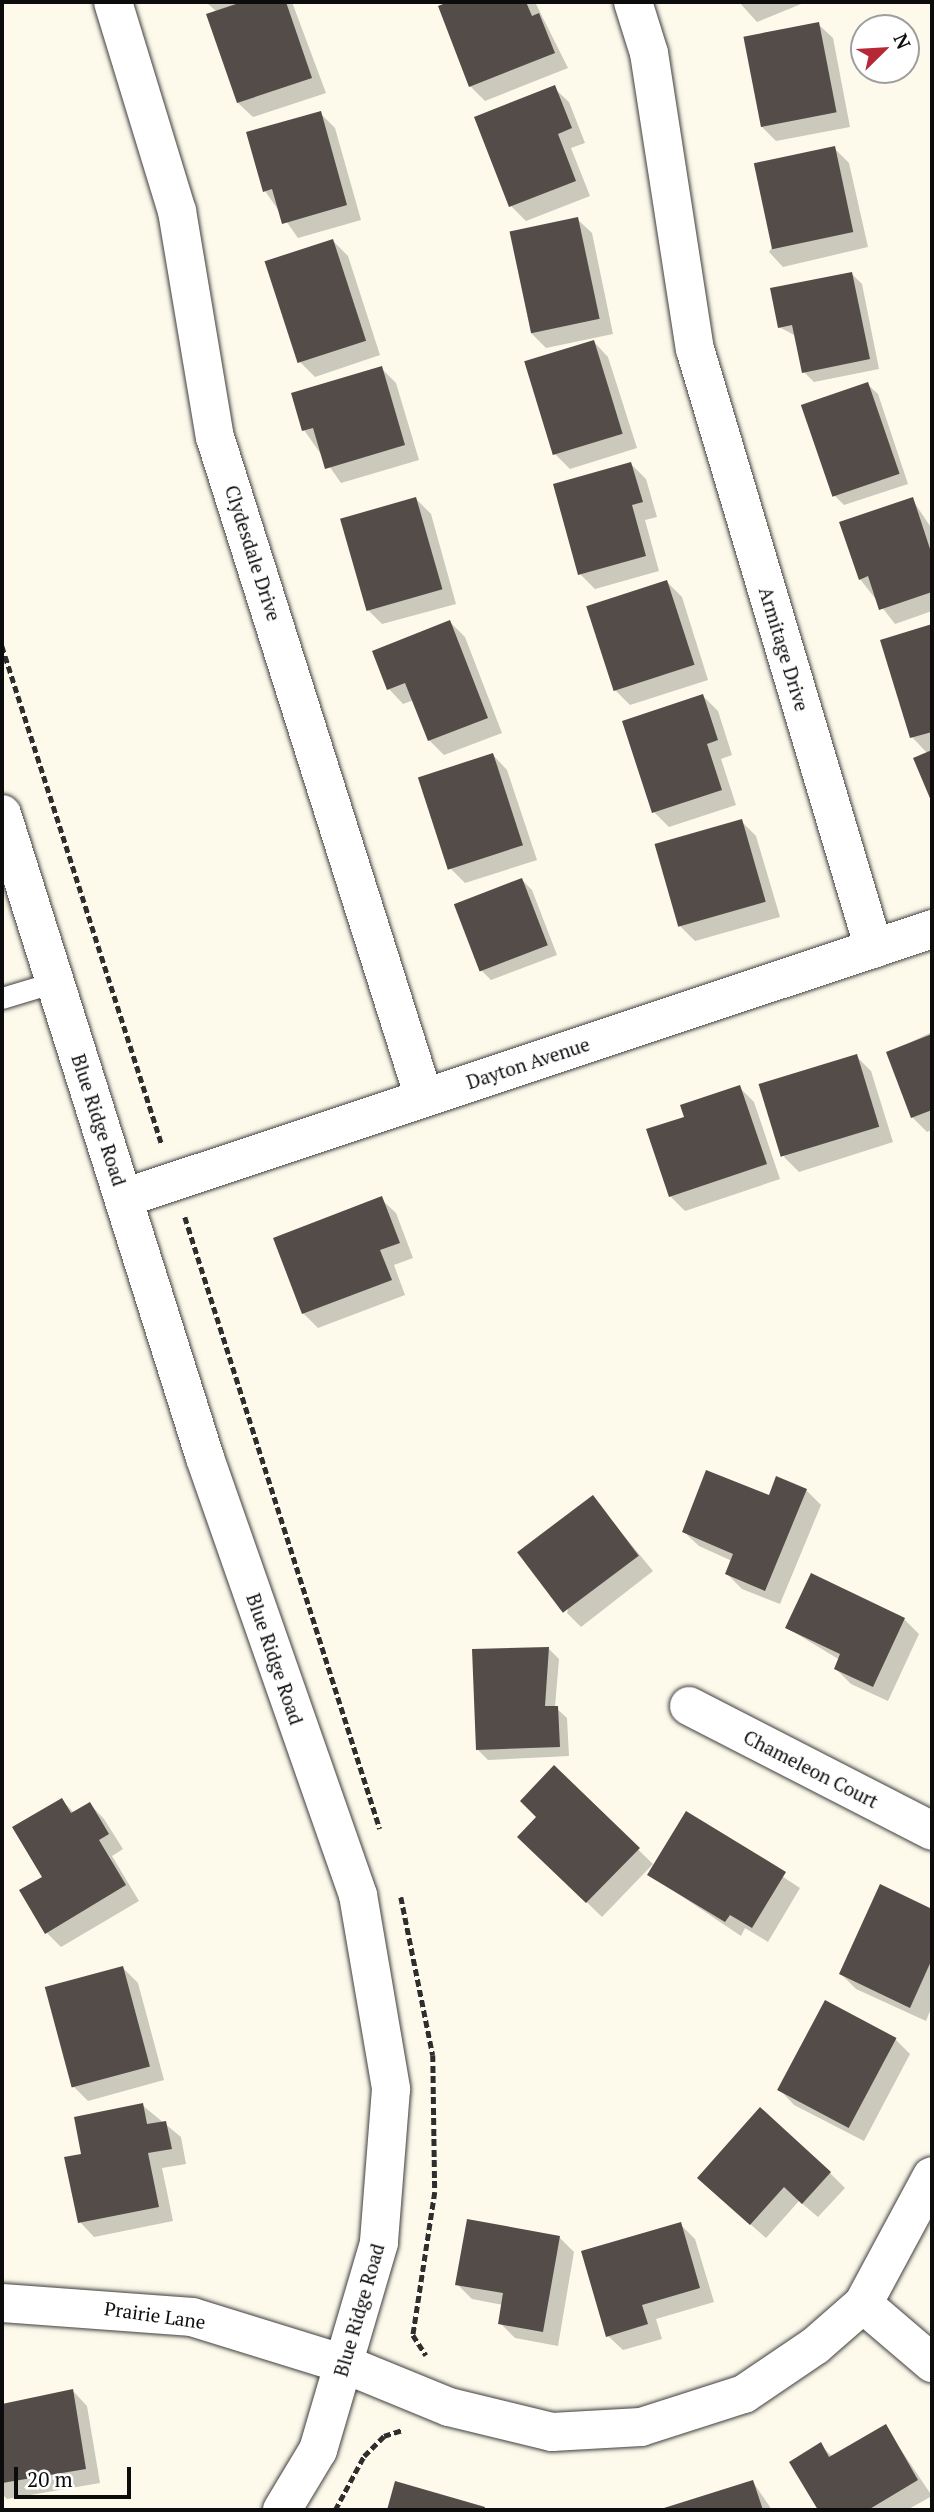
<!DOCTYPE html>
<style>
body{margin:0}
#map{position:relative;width:934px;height:2512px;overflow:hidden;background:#fefaeb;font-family:"PT Serif",serif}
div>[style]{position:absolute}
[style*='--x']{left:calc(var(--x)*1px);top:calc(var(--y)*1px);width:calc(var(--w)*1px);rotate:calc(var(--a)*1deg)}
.shadow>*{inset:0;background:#0003}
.building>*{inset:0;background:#544c48;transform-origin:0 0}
.path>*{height:4.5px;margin-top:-2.25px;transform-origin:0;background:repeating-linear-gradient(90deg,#2e2e2e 0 7px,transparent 0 10.5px)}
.roads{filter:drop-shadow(0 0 2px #3f3f3f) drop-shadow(0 0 2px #3f3f3f)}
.lane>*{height:21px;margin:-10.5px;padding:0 10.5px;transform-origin:10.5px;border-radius:10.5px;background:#fff}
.street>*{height:38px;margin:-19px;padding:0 19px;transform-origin:19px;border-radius:19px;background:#fff}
span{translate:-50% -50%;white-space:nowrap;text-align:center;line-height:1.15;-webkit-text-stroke:7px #fff;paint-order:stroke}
.street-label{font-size:19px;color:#0c0c0c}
.frame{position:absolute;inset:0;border:4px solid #0c0c0c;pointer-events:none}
.north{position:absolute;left:850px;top:14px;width:70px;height:70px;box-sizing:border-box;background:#fff;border:2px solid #9e9e9e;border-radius:50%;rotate:66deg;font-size:19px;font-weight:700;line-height:28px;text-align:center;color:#0c0c0c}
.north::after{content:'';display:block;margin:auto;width:24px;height:32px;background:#b72837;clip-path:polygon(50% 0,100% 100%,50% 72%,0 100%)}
.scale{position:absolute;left:14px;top:2467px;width:117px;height:32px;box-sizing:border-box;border:4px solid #0c0c0c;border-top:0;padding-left:9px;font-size:21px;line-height:24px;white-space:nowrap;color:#0c0c0c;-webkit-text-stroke:5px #fff;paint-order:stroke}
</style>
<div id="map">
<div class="shadow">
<i style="clip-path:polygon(206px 2px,292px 2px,326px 93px,253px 117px,238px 103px,217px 12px)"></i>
<i style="clip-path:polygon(453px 2px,535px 2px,568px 68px,485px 101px,470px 86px,440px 7px)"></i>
<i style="clip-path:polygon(739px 2px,806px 2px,757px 22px)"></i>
<i style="clip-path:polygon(818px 24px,833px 38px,850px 127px,776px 141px,761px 126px)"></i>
<i style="clip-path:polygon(554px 88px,569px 102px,585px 143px,571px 148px,590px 196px,526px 221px,511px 206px)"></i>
<i style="clip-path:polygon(320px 113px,335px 128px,361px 220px,298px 238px,265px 191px)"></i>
<i style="clip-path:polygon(834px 148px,849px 163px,868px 247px,783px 267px,769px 252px)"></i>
<i style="clip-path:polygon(577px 219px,592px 233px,613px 334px,546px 348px,531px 333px,511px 232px)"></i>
<i style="clip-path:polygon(333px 241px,348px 256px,380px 355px,315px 377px,300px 362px)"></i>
<i style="clip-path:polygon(852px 274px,862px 284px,879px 369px,814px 382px,804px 372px,796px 336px,779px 327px)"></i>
<i style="clip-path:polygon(594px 342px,608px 357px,637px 448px,570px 469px,555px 454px)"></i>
<i style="clip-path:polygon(381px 368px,396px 383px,419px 460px,341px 483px,304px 430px)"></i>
<i style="clip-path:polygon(867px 384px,878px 394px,908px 484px,844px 505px,834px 495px)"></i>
<i style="clip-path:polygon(631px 464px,646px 479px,657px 517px,645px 520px,659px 571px,595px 589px,580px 574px)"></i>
<i style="clip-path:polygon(416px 499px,431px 514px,456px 604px,382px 624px,367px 609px)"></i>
<i style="clip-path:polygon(912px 499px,932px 529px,932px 611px,895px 624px,860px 579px)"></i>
<i style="clip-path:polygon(667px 582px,682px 597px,708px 680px,630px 705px,615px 690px)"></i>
<i style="clip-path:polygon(450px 622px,465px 637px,502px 733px,444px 755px,429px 740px,414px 700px,403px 704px,389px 689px)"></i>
<i style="clip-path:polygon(932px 626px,932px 799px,915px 759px,928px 754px,912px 737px,882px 641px)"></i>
<i style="clip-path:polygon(703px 696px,718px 711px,732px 755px,721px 759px,736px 805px,669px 827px,654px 812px)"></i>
<i style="clip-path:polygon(493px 755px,507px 770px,537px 860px,465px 883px,450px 868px)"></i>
<i style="clip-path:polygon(741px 821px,756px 836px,780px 917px,695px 941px,680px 926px)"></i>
<i style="clip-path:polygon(522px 880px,532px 890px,557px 955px,491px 980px,481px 970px)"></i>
<i style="clip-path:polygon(932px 1032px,932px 1130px,927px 1132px,912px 1117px,888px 1053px)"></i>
<i style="clip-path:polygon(856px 1056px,871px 1071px,893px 1142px,799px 1172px,784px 1157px)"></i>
<i style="clip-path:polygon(739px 1087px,754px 1102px,780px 1179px,685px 1211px,670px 1196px)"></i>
<i style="clip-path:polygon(381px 1199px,396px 1213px,413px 1258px,394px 1265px,405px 1295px,318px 1328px,303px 1313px)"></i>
<i style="clip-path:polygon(806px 1490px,821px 1505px,780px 1604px,742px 1589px,727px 1574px,732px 1561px,699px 1546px,684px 1532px)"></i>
<i style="clip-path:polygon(593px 1498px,653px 1571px,581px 1627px,567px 1613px)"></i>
<i style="clip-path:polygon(904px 1619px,919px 1634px,888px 1701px,851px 1684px,836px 1669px,840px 1660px,787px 1628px)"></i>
<i style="clip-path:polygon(549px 1649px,559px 1659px,555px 1707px,567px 1718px,569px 1756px,488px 1760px,478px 1750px)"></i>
<i style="clip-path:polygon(554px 1768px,653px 1864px,602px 1917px,534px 1851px)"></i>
<i style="clip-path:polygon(62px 1800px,74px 1813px,90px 1804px,104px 1819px,123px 1849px,112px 1856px,139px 1901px,61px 1947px,46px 1932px,44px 1877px)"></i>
<i style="clip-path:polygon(686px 1814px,800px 1888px,768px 1942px,745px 1928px,741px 1936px,650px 1875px)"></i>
<i style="clip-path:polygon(881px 1887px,932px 1911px,932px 2006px,926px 2021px,856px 1989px,841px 1974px)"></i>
<i style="clip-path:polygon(123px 1968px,138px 1983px,164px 2080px,88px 2101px,73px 2086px)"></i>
<i style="clip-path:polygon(895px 2039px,910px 2054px,864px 2141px,794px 2105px,780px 2090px)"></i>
<i style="clip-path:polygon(142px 2105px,181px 2137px,186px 2164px,162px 2168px,173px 2221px,94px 2237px,80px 2222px,83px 2155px)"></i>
<i style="clip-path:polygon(830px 2173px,845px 2188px,818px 2217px,799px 2201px,766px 2238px,714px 2192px)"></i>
<i style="clip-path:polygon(680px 2224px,695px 2239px,714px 2302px,656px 2319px,662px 2339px,623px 2350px,608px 2336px)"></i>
<i style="clip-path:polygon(559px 2237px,574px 2252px,558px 2346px,515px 2338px,500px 2323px,503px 2305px,472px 2299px,457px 2284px)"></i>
<i style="clip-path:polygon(73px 2391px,87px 2406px,100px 2483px,7px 2499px,2px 2494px,2px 2405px)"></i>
<i style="clip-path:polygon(885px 2426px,932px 2496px,907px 2510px,820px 2510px,791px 2462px,820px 2445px,833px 2457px)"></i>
<i style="clip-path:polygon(753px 2482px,772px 2510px,667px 2510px,666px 2509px)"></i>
<i style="clip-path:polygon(397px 2484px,484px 2508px,486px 2510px,389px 2510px)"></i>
</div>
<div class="building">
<i style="clip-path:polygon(242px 2px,286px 2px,312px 78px,237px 103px,206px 14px)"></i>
<i style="clip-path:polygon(448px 2px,526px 2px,532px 16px,539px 13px,555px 53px,469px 87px,438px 6px)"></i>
<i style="left:819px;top:22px;width:92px;height:77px;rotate:79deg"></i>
<i style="clip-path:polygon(555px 85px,572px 128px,558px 134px,576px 181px,509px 207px,474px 117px)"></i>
<i style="clip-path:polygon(321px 111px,347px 205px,282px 224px,272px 189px,263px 192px,246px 132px)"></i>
<i style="left:835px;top:146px;width:88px;height:83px;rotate:78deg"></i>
<i style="left:578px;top:217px;width:104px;height:70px;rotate:78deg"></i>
<i style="left:333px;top:239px;width:107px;height:72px;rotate:72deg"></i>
<i style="clip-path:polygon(852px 272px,870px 359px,802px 373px,792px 325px,778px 328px,770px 288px)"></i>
<i style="left:594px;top:340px;width:98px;height:73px;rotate:73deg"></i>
<i style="clip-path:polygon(382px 366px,405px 445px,325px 469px,313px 428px,302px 431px,291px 393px)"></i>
<i style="left:868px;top:382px;width:97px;height:71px;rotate:71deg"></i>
<i style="clip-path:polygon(631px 462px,643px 502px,632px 505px,646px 556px,578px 575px,553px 484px)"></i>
<i style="left:416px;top:497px;width:96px;height:79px;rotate:74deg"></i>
<i style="clip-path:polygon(913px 497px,932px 555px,932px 592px,879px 610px,868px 576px,859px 580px,839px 522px)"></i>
<i style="left:667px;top:580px;width:89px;height:85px;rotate:72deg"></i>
<i style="clip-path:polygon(450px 620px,488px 718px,428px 741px,405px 683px,387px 690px,372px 651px)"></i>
<i style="clip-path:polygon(932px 624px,932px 732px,910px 738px,880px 640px)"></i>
<i style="clip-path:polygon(703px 694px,718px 740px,707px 744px,722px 790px,652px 813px,622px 721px)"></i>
<i style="clip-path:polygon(932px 750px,932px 803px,913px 758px)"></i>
<i style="left:493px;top:753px;width:97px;height:79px;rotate:72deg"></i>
<i style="left:742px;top:819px;width:86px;height:91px;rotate:74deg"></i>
<i style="left:522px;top:878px;width:72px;height:73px;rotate:69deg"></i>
<i style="clip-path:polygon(932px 1034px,932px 1110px,911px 1118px,886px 1052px)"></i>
<i style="left:857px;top:1054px;width:76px;height:103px;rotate:73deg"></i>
<i style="clip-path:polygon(740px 1085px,767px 1164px,669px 1197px,646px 1129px,684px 1117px,680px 1105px)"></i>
<i style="clip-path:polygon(382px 1196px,400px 1243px,380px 1250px,392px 1280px,302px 1314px,273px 1238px)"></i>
<i style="clip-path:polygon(706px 1470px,769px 1495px,776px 1476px,807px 1489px,765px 1591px,725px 1574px,733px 1554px,682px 1532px)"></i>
<i style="left:593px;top:1495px;width:76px;height:95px;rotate:53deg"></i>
<i style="clip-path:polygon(811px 1573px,905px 1618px,873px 1687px,834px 1669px,840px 1654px,785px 1628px)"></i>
<i style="clip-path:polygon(549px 1647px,545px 1706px,558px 1706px,560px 1747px,476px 1750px,472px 1649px)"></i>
<i style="clip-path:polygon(554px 1765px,640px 1848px,586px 1903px,517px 1837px,536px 1817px,520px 1801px)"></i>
<i style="clip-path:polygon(62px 1798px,71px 1813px,90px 1802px,109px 1834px,99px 1840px,126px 1885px,45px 1934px,19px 1890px,42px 1877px,12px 1827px)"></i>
<i style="clip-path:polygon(686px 1811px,786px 1872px,752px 1928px,730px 1915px,725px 1922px,647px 1875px)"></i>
<i style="clip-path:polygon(880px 1884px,932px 1909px,932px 1959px,910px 2008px,839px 1974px)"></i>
<i style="left:123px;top:1966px;width:104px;height:81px;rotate:75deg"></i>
<i style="left:825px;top:2000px;width:81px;height:102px;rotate:28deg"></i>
<i style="clip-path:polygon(143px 2103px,147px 2124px,166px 2121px,172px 2149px,148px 2153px,159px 2207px,78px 2223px,64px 2157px,81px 2154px,74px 2117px)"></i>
<i style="clip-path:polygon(760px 2107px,831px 2172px,802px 2204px,784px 2187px,750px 2225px,697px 2178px)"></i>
<i style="clip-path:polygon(467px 2219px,560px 2236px,543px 2332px,498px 2324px,503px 2293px,455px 2285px)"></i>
<i style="clip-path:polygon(681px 2222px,700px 2288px,642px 2305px,648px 2324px,606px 2337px,581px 2251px)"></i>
<i style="clip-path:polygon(73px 2389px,86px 2469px,2px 2483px,2px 2404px)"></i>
<i style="clip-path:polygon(886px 2424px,918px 2480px,868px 2510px,818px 2510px,789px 2462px,821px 2442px,829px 2457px)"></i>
<i style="clip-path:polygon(753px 2480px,763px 2510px,665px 2510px,664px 2508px)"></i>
<i style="clip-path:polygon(395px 2481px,485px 2507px,484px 2510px,387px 2510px)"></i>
</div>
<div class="path">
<i style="--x:2;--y:646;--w:524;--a:72.22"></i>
<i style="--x:185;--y:1217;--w:642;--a:72.33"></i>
<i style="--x:401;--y:1897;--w:161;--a:78.6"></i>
<i style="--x:433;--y:2055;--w:137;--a:89.2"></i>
<i style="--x:435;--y:2192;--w:145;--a:98.7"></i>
<i style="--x:413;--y:2335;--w:24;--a:57"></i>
<i style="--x:335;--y:2510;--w:61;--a:-61.8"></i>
<i style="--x:364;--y:2456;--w:28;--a:-45"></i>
<i style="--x:384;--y:2436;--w:19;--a:-18"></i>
</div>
<div class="roads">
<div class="lane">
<i style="--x:2;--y:998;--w:55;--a:-16.8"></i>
</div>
<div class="street">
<i style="--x:113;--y:2;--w:219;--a:73"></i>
<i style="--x:177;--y:211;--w:229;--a:80.5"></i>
<i style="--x:215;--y:437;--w:693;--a:72.45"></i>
<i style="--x:633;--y:2;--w:53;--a:72.6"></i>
<i style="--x:649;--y:53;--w:300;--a:81.2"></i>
<i style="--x:695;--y:349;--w:626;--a:73.39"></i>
<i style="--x:2;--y:814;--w:675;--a:72.5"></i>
<i style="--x:205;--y:1458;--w:463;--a:70.7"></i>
<i style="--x:358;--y:1895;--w:197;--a:80.3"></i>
<i style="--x:391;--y:2089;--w:154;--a:94.5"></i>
<i style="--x:379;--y:2243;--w:216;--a:106.4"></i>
<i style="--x:318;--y:2450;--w:70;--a:121"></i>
<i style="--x:124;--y:1198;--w:852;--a:-18.41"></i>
<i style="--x:689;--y:1706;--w:273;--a:27.2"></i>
<i style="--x:2;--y:2303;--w:191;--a:4.2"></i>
<i style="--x:192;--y:2317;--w:159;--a:17.2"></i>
<i style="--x:344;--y:2364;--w:113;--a:22.3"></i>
<i style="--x:449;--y:2407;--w:106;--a:13.6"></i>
<i style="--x:552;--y:2432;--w:89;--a:-3.2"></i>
<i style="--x:641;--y:2427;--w:108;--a:-17.8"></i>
<i style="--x:744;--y:2394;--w:86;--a:-34.1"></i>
<i style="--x:815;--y:2346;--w:64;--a:-41.2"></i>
<i style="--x:863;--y:2304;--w:145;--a:-61.7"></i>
<i style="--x:863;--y:2304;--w:91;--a:40.5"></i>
</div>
</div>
<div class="street-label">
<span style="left:253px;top:553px;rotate:72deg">Clydesdale Drive</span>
<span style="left:784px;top:649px;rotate:73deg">Armitage Drive</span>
<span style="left:528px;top:1063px;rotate:-18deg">Dayton Avenue</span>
<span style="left:99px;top:1120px;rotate:72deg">Blue Ridge Road</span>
<span style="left:275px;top:1659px;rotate:71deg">Blue Ridge Road</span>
<span style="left:811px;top:1769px;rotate:27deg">Chameleon Court</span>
<span style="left:359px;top:2310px;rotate:-74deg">Blue Ridge Road</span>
<span style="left:155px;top:2315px;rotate:8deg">Prairie Lane</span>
</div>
<div class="frame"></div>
<div class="north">N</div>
<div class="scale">20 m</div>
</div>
